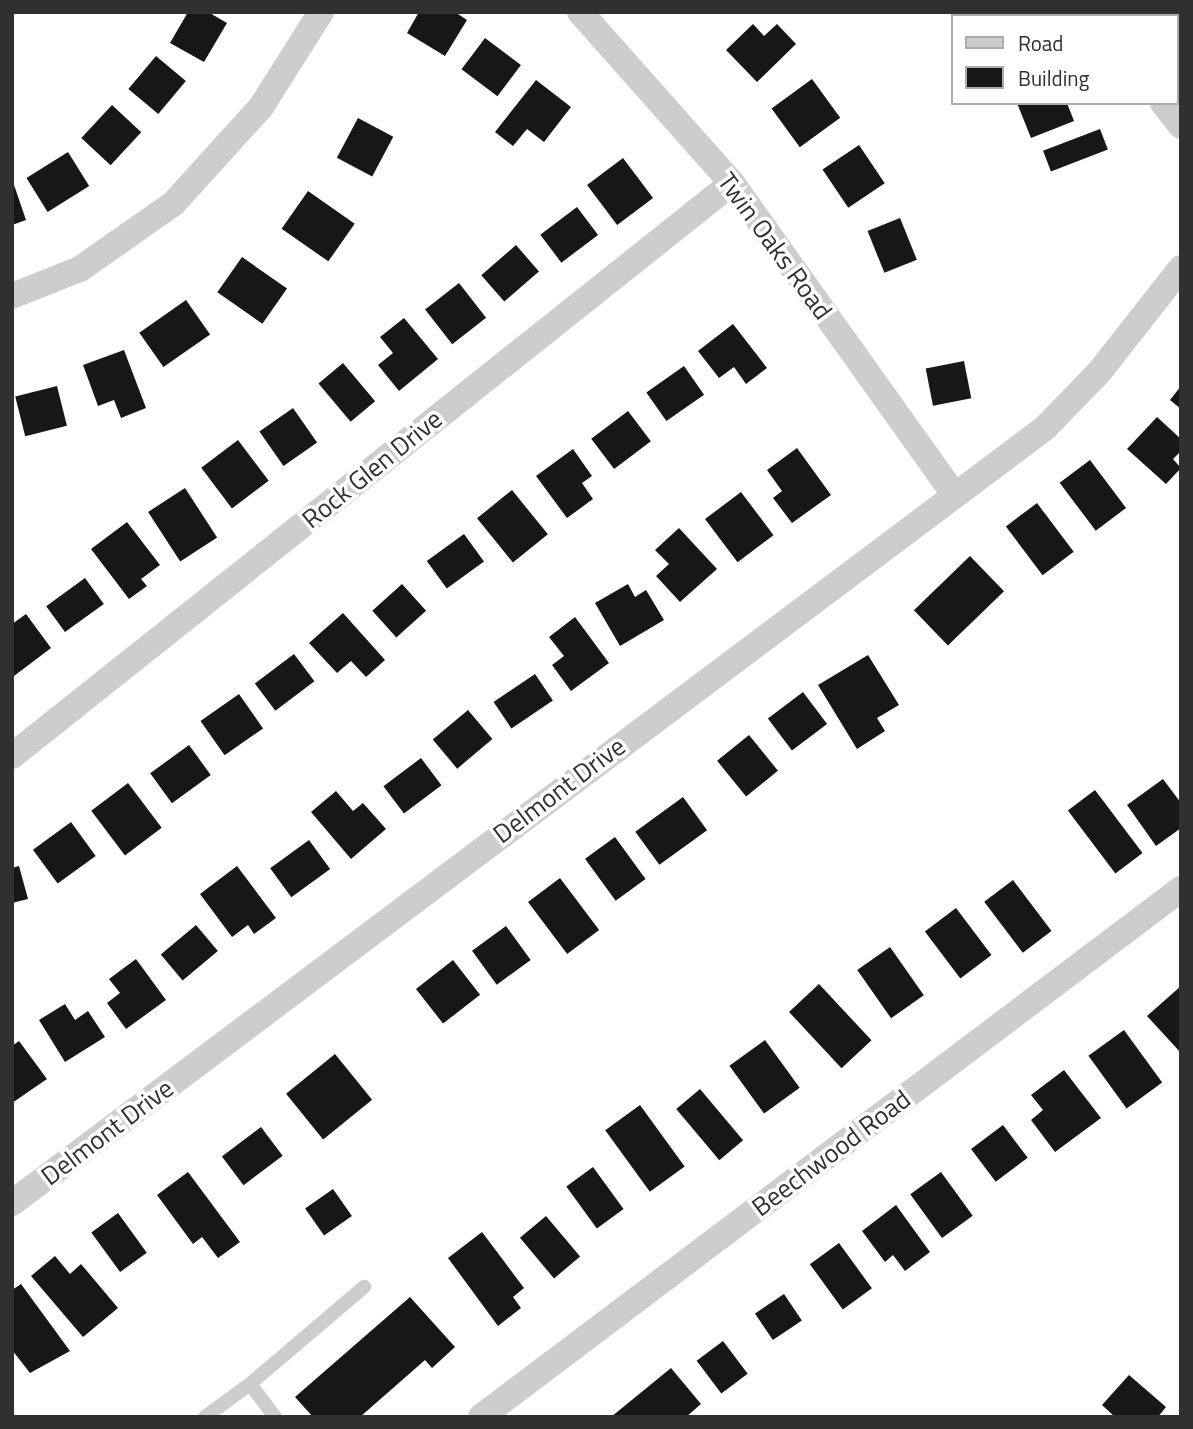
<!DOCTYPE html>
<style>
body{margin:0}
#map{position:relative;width:1193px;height:1429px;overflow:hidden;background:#fff;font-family:"Titillium Web",sans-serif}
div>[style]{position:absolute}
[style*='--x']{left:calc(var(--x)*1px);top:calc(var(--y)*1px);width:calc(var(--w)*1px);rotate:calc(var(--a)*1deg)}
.building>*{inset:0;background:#171717;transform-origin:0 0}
.lane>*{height:14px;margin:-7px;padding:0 7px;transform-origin:7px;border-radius:7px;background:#cdcdcd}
.street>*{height:26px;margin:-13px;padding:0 13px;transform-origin:13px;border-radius:13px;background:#cdcdcd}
span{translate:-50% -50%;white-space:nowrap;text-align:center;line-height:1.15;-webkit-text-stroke:7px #fff;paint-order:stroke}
.street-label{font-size:26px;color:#303030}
.frame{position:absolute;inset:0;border:14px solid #303030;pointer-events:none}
.legend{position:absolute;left:951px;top:14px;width:228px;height:91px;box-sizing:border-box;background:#fff;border:2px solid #acacac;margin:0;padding:9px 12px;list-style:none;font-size:21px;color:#303030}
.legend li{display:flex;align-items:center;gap:14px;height:35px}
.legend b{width:35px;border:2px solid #acacac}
</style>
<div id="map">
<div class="building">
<i style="clip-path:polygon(188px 12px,208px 12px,227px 23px,204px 62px,170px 43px)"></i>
<i style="clip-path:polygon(419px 12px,455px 12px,467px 20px,445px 56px,407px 33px)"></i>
<i style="clip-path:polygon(753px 24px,764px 36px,777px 24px,796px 44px,757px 82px,726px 50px)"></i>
<i style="left:485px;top:38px;width:45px;height:39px;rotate:37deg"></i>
<i style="left:156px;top:56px;width:39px;height:43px;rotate:40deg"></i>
<i style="left:812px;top:79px;width:48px;height:50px;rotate:54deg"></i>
<i style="clip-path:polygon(536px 80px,571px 107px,544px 142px,527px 129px,513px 146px,495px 132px)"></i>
<i style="clip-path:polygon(1017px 103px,1067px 103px,1074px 121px,1031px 138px)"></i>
<i style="left:112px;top:105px;width:40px;height:45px;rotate:43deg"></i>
<i style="left:358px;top:118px;width:40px;height:45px;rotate:28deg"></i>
<i style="left:1100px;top:129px;width:22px;height:61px;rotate:69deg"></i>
<i style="left:859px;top:145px;width:46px;height:44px;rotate:56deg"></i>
<i style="left:68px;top:152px;width:40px;height:49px;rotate:58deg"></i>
<i style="left:623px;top:158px;width:50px;height:45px;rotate:53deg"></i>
<i style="clip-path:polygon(13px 182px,26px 220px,12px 225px,12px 183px)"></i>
<i style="left:308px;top:191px;width:57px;height:46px;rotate:35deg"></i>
<i style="left:577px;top:207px;width:35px;height:46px;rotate:53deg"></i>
<i style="left:900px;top:218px;width:45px;height:35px;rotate:68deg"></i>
<i style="left:516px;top:245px;width:35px;height:46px;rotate:49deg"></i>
<i style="left:242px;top:257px;width:55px;height:43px;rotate:35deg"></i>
<i style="left:459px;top:283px;width:44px;height:43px;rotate:52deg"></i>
<i style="left:186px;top:300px;width:42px;height:57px;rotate:55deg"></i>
<i style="clip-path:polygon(404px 318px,438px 359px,399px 391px,378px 365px,393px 353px,380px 337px)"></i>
<i style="clip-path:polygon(733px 324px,767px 368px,746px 384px,734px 367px,719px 378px,698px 351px)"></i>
<i style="clip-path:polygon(124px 350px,146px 408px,121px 418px,114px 400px,98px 406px,83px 365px)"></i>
<i style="left:964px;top:361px;width:38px;height:39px;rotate:79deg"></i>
<i style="left:343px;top:363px;width:50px;height:32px;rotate:50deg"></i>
<i style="left:684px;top:366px;width:35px;height:46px;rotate:55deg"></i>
<i style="left:57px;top:386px;width:41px;height:43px;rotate:76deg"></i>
<i style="clip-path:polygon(1181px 386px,1181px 409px,1170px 400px)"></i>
<i style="left:293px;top:408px;width:42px;height:41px;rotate:55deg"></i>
<i style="left:628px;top:411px;width:38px;height:46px;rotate:53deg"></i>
<i style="clip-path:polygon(1157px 417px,1181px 439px,1181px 451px,1173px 459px,1181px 468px,1166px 484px,1127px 449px)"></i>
<i style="left:238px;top:440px;width:51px;height:46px;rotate:53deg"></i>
<i style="clip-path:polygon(797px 448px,831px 495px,792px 523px,773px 498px,782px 491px,767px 470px)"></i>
<i style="clip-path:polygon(573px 449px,592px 476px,582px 483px,593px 499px,567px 518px,536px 476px)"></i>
<i style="left:1090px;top:460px;width:60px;height:38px;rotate:53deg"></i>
<i style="left:185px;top:488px;width:59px;height:44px;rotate:57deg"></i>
<i style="left:512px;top:490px;width:57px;height:45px;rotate:51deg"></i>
<i style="left:741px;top:492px;width:54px;height:45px;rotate:53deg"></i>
<i style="left:1037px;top:503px;width:61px;height:39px;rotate:53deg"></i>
<i style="clip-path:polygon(127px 522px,160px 565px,141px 579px,147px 586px,129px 599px,91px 549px)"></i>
<i style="clip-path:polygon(679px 528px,717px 569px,680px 602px,656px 576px,669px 564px,655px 550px)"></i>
<i style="left:464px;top:534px;width:34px;height:46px;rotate:54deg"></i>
<i style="left:970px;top:556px;width:49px;height:78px;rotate:46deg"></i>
<i style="left:85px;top:578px;width:32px;height:48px;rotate:54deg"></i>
<i style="left:402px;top:584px;width:36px;height:40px;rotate:48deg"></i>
<i style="clip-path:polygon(628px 584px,635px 597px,646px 590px,664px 620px,620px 646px,595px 603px)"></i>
<i style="clip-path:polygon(343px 613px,385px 660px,366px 677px,351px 661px,337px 673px,309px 643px)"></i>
<i style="clip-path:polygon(26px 614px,51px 648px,14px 676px,12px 624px)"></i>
<i style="clip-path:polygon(575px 617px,609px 663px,571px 691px,552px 665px,564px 656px,549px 637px)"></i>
<i style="left:294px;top:654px;width:34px;height:49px;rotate:53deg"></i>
<i style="clip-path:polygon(868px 655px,899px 705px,877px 718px,885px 731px,857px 749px,818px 685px)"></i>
<i style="left:535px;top:674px;width:32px;height:50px;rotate:56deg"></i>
<i style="left:803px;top:692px;width:40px;height:44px;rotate:53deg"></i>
<i style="left:239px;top:694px;width:42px;height:47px;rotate:55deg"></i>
<i style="left:468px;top:710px;width:38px;height:46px;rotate:50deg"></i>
<i style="left:749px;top:735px;width:46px;height:41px;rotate:51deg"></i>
<i style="left:189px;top:745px;width:37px;height:48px;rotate:54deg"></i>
<i style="left:421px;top:758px;width:34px;height:47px;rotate:53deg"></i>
<i style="clip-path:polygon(1163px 779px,1181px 803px,1181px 828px,1156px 846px,1127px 805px)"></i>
<i style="left:128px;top:783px;width:56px;height:46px;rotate:53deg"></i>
<i style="left:1095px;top:790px;width:79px;height:34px;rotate:53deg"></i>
<i style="clip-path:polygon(336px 791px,353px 811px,363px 803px,386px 829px,351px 859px,311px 812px)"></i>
<i style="left:683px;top:797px;width:41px;height:59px;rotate:54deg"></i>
<i style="left:71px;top:822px;width:42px;height:47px;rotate:54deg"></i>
<i style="left:615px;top:837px;width:52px;height:37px;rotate:54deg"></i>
<i style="left:309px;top:840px;width:36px;height:48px;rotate:54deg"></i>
<i style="clip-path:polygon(19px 866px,28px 899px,12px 903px,12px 868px)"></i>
<i style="clip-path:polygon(237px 866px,276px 918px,254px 934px,248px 925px,232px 937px,200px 894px)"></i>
<i style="left:560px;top:878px;width:65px;height:40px;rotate:53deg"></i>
<i style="left:1013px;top:880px;width:64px;height:36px;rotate:53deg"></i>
<i style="left:956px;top:908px;width:59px;height:39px;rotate:53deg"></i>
<i style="left:196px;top:925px;width:34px;height:46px;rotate:50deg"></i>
<i style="left:506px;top:926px;width:42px;height:42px;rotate:54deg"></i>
<i style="left:890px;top:947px;width:59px;height:40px;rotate:55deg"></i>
<i style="clip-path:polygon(136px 959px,166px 1000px,126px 1029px,107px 1003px,120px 993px,109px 979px)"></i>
<i style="left:453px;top:960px;width:44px;height:47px;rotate:52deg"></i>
<i style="left:819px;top:984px;width:77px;height:41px;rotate:47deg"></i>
<i style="clip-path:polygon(1181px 986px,1181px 1053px,1147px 1016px)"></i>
<i style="clip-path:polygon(65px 1004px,75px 1020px,88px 1011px,105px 1037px,65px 1062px,39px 1020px)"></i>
<i style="left:1124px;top:1030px;width:65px;height:44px;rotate:54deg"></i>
<i style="left:765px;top:1040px;width:59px;height:44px;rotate:54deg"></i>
<i style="clip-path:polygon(19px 1041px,47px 1079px,12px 1103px,12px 1046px)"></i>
<i style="left:335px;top:1054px;width:59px;height:63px;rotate:51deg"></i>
<i style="clip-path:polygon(1064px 1070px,1101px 1118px,1055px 1152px,1031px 1120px,1043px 1110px,1031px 1095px)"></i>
<i style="left:700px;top:1089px;width:67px;height:31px;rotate:50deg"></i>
<i style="left:640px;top:1105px;width:76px;height:43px;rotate:54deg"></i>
<i style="left:1003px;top:1125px;width:41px;height:40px;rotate:53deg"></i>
<i style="left:261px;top:1127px;width:36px;height:49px;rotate:53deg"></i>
<i style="left:593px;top:1167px;width:52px;height:33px;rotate:54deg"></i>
<i style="clip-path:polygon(188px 1172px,240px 1242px,218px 1258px,202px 1237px,193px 1244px,157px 1195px)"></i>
<i style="left:941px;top:1172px;width:54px;height:38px;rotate:54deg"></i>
<i style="left:333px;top:1189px;width:33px;height:34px;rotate:55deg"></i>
<i style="clip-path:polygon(896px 1205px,930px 1252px,905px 1271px,893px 1255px,885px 1262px,862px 1231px)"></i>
<i style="left:118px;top:1213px;width:49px;height:33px;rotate:54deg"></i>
<i style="left:546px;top:1216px;width:53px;height:34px;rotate:50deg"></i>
<i style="clip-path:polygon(482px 1232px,524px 1288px,513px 1297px,521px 1308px,498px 1326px,448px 1258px)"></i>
<i style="left:839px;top:1243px;width:56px;height:36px;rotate:54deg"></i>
<i style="clip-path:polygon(55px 1256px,70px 1274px,81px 1264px,118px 1308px,83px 1337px,31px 1276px)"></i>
<i style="clip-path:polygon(21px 1284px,70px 1351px,30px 1373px,12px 1350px,12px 1290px)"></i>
<i style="left:784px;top:1294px;width:32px;height:35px;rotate:56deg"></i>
<i style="clip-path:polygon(410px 1297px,455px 1347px,432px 1368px,425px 1360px,360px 1417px,313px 1417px,295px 1397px)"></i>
<i style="left:723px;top:1341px;width:41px;height:33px;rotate:53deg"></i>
<i style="clip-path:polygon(671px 1368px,701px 1404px,686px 1417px,611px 1417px)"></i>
<i style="clip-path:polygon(1129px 1375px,1166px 1407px,1158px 1417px,1115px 1417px,1102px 1405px)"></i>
</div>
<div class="lane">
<i style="--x:205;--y:1417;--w:56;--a:-36.3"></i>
<i style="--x:275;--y:1417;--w:41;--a:-127.1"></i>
<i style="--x:250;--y:1384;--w:150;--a:-40.4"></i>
</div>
<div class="street">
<i style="--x:580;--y:12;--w:229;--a:48.4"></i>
<i style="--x:732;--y:183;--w:381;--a:54.5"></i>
<i style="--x:1121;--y:12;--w:4;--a:63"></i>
<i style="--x:1163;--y:103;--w:29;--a:52"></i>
<i style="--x:12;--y:296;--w:73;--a:-21.7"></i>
<i style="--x:80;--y:269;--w:113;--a:-35"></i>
<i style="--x:173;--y:204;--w:131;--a:-47.8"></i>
<i style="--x:261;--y:107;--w:112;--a:-57.7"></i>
<i style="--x:12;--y:756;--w:920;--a:-38.51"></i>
<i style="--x:12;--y:1203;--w:1291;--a:-36.88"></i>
<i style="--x:1045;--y:428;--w:79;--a:-46"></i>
<i style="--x:1100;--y:371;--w:131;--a:-51.8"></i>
<i style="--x:481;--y:1417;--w:877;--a:-37.03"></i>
</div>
<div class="street-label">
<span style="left:775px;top:246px;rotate:54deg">Twin Oaks Road</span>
<span style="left:372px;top:469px;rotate:-39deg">Rock Glen Drive</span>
<span style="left:559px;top:790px;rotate:-37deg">Delmont Drive</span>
<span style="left:107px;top:1132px;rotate:-37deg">Delmont Drive</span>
<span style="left:831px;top:1153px;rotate:-37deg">Beechwood Road</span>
</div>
<div class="frame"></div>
<ul class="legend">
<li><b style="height:9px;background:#cdcdcd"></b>Road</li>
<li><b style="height:19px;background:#171717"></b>Building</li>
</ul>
</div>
